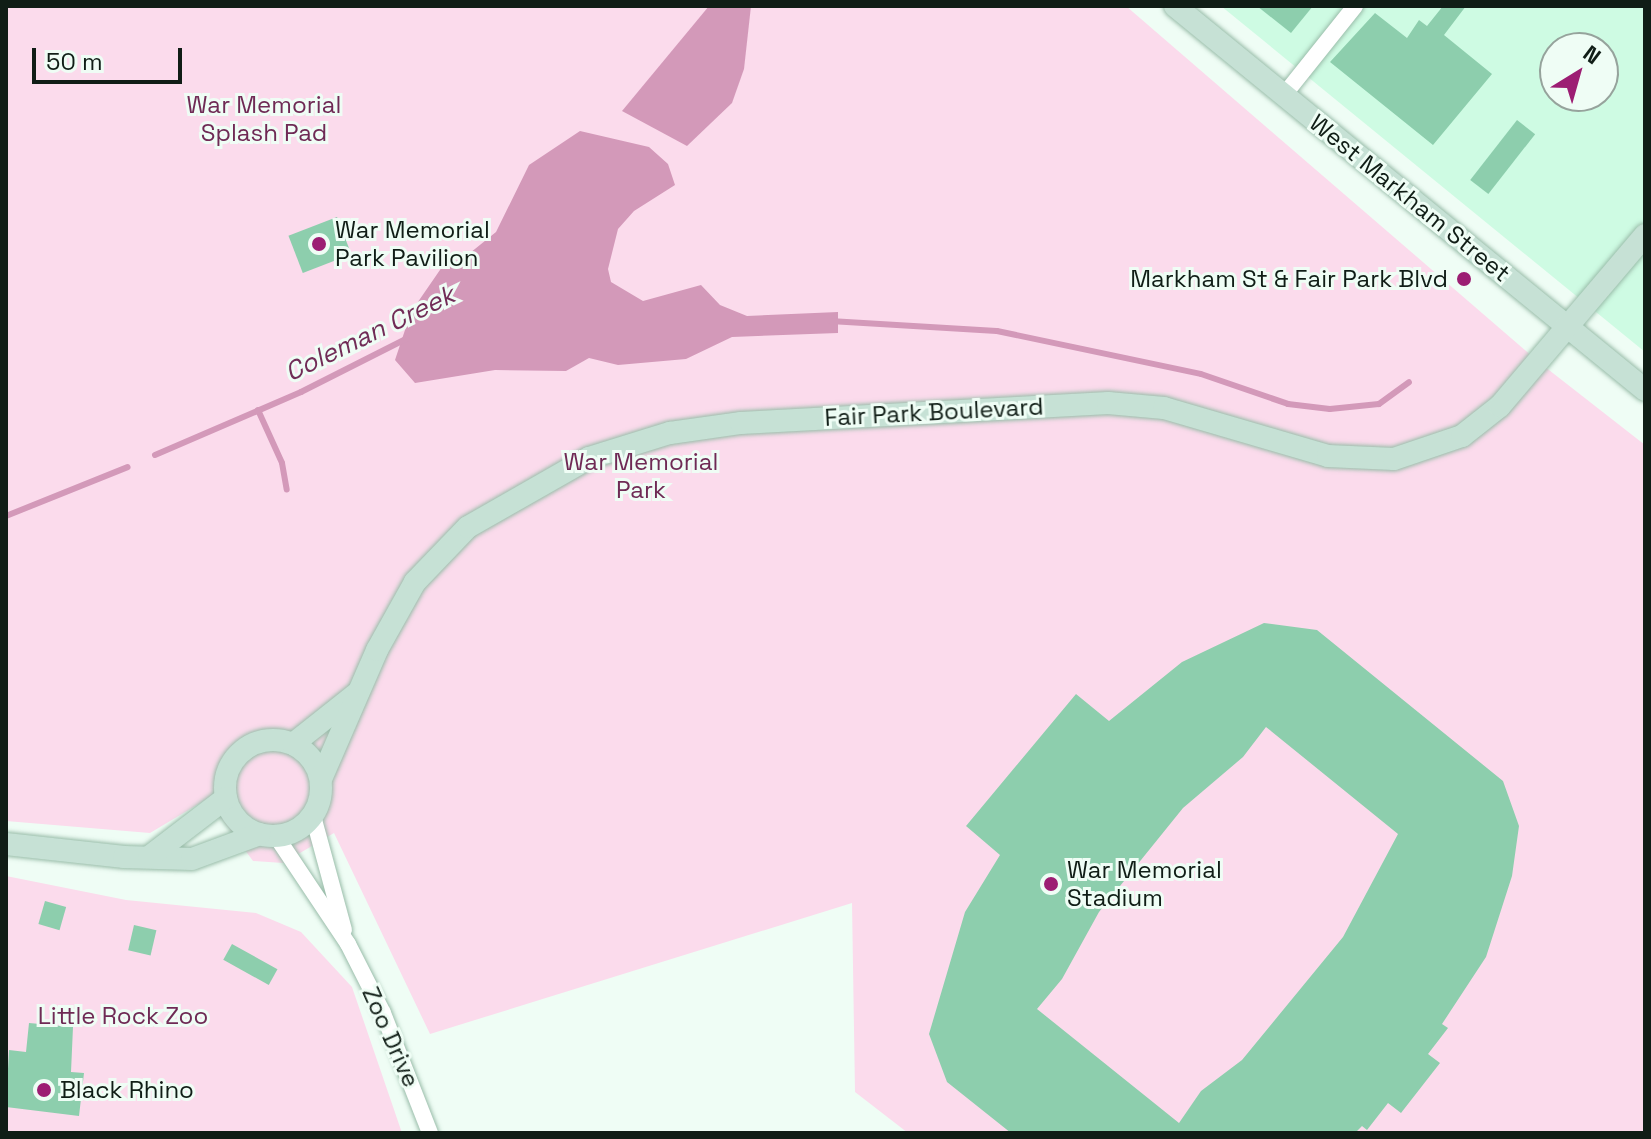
<!DOCTYPE html>
<style>
body{margin:0}
#map{position:relative;width:1651px;height:1139px;overflow:hidden;background:#effdf5;font-family:"Space Grotesk",sans-serif}
div>[style]{position:absolute}
[style*='--x']{left:calc(var(--x)*1px);top:calc(var(--y)*1px);width:calc(var(--w)*1px);rotate:calc(var(--a)*1deg)}
.built>*{inset:0;background:#cefbe3}
.green>*{inset:0;background:#fbdbec}
.water>*{inset:0;background:#d399b9}
.stream>*{height:6px;margin:-3px;padding:0 3px;transform-origin:3px;border-radius:3px;background:#d399b9}
.building>*{inset:0;background:#8dcead;transform-origin:0 0}
.roads{filter:drop-shadow(0 0 2px #9abdaa) drop-shadow(0 0 2px #9abdaa)}
.street>*{height:16px;margin:-8px;padding:0 8px;transform-origin:8px;border-radius:8px;background:#fff}
.secondary>*{height:22px;margin:-11px;padding:0 11px;transform-origin:11px;border-radius:11px;background:#c6e1d5}
.secondary>.ring{margin:-11px;padding:0;box-sizing:content-box;background:none;border:22px solid #c6e1d5;border-radius:50%}
.dots>*{width:22px;height:22px;translate:-50% -50%;box-sizing:border-box;border:4px solid #effdf5;border-radius:50%}
span{translate:-50% -50%;white-space:nowrap;text-align:center;line-height:1.15;-webkit-text-stroke:6px #effdf5;paint-order:stroke}
.park-label{font-size:24px;color:#6f2a55}
.street-label{font-size:24px;color:#101d16}
.poi-label{font-size:24px;color:#101d16}
.left{translate:0 -50%;text-align:left}
.right{translate:-100% -50%;text-align:right}
.water-label{font-size:26px;color:#712c57;font-style:italic}
.frame{position:absolute;inset:0;border:8px solid #101d16;pointer-events:none}
.north{position:absolute;left:1539px;top:32px;width:80px;height:80px;box-sizing:border-box;background:#effdf5;border:2px solid #96a39c;border-radius:50%;rotate:37deg;font-size:22px;font-weight:700;line-height:32px;text-align:center;color:#101d16}
.north::after{content:'';display:block;margin:auto;width:28px;height:36px;background:#9c1e73;clip-path:polygon(50% 0,100% 100%,50% 72%,0 100%)}
.scale{position:absolute;left:32px;top:48px;width:150px;height:36px;box-sizing:border-box;border:4px solid #101d16;border-top:0;padding-left:10px;font-size:24px;line-height:28px;white-space:nowrap;color:#101d16;-webkit-text-stroke:6px #effdf5;paint-order:stroke}
</style>
<div id="map">
<div class="built">
<i style="clip-path:polygon(evenodd,1221px 6px,1645px 6px,1645px 352px,1221px 6px,1555px 48px,1603px 48px,1603px 96px,1555px 96px,1555px 48px)"></i>
</div>
<div class="green">
<i style="clip-path:polygon(6px 6px,1126px 6px,1540px 363px,1645px 445px,1645px 1133px,908px 1133px,855px 1092px,852px 903px,430px 1034px,334px 833px,283px 863px,253px 861px,207px 799px,150px 833px,6px 821px)"></i>
<i style="clip-path:polygon(6px 876px,126px 900px,256px 913px,301px 932px,352px 987px,402px 1133px,6px 1133px)"></i>
</div>
<div class="water">
<i style="clip-path:polygon(709px 6px,751px 6px,744px 69px,732px 103px,687px 146px,622px 111px)"></i>
<i style="clip-path:polygon(580px 131px,649px 147px,668px 164px,675px 185px,634px 211px,618px 229px,608px 269px,611px 282px,643px 301px,701px 285px,720px 305px,747px 316px,838px 312px,838px 333px,732px 337px,686px 359px,618px 365px,589px 358px,566px 371px,495px 370px,415px 383px,395px 360px,411px 312px,442px 267px,465px 257px,496px 232px,529px 165px)"></i>
</div>
<div class="stream">
<i style="--x:830;--y:321;--w:167;--a:3.4"></i>
<i style="--x:997;--y:331;--w:208;--a:11.9"></i>
<i style="--x:1201;--y:374;--w:92;--a:19"></i>
<i style="--x:1288;--y:404;--w:42;--a:6.8"></i>
<i style="--x:1330;--y:409;--w:49;--a:-5.8"></i>
<i style="--x:1379;--y:404;--w:37;--a:-36"></i>
<i style="--x:258;--y:410;--w:58;--a:65.6"></i>
<i style="--x:282;--y:463;--w:27;--a:80"></i>
<i style="--x:155;--y:455;--w:159;--a:-23.3"></i>
<i style="--x:301;--y:392;--w:118;--a:-26.8"></i>
<i style="--x:6;--y:516;--w:131;--a:-21.9"></i>
</div>
<div class="building">
<i style="clip-path:polygon(1257px 6px,1313px 6px,1291px 33px)"></i>
<i style="clip-path:polygon(1443px 6px,1466px 6px,1444px 35px,1492px 74px,1433px 145px,1330px 62px,1375px 13px,1407px 38px,1419px 20px,1427px 26px)"></i>
<i style="left:1517px;top:120px;width:23px;height:76px;rotate:38deg"></i>
<i style="left:337px;top:217px;width:40px;height:52px;rotate:69deg"></i>
<i style="clip-path:polygon(evenodd,1264px 623px,1317px 630px,1503px 781px,1519px 826px,1512px 876px,1486px 957px,1442px 1024px,1448px 1028px,1428px 1054px,1440px 1063px,1401px 1113px,1388px 1103px,1367px 1130px,1362px 1126px,1355px 1133px,1011px 1133px,947px 1082px,929px 1034px,965px 912px,1000px 855px,966px 826px,1076px 694px,1109px 721px,1182px 662px,1264px 623px,1266px 727px,1398px 834px,1343px 937px,1242px 1060px,1201px 1091px,1179px 1123px,1037px 1009px,1062px 979px,1099px 912px,1183px 808px,1243px 757px,1266px 727px)"></i>
<i style="left:45px;top:901px;width:22px;height:24px;rotate:16deg"></i>
<i style="left:134px;top:925px;width:23px;height:26px;rotate:13deg"></i>
<i style="left:232px;top:944px;width:52px;height:18px;rotate:29deg"></i>
<i style="clip-path:polygon(29px 1023px,73px 1027px,71px 1072px,84px 1073px,79px 1116px,6px 1107px,9px 1050px,26px 1052px)"></i>
</div>
<div class="roads">
<div class="street">
<i style="--x:1284;--y:95;--w:114;--a:-51.4"></i>
<i style="--x:313;--y:816;--w:118;--a:74.8"></i>
<i style="--x:276;--y:836;--w:130;--a:56.3"></i>
<i style="--x:348;--y:944;--w:77;--a:63.1"></i>
<i style="--x:383;--y:1013;--w:129;--a:68.6"></i>
</div>
<div class="secondary">
<i style="--x:1175;--y:6;--w:607;--a:39.25"></i>
<i class="ring" style="left:225px;top:740px;width:74px;height:74px"></i>
<i style="--x:293;--y:744;--w:80;--a:-38.4"></i>
<i style="--x:321;--y:779;--w:141;--a:-66.5"></i>
<i style="--x:377;--y:650;--w:78;--a:-60.8"></i>
<i style="--x:415;--y:582;--w:76;--a:-46.1"></i>
<i style="--x:468;--y:527;--w:139;--a:-29.7"></i>
<i style="--x:589;--y:458;--w:85;--a:-17.2"></i>
<i style="--x:670;--y:433;--w:72;--a:-8"></i>
<i style="--x:741;--y:423;--w:368;--a:-3.1"></i>
<i style="--x:1108;--y:403;--w:56;--a:5.1"></i>
<i style="--x:1164;--y:408;--w:171;--a:16.3"></i>
<i style="--x:1328;--y:456;--w:66;--a:2.6"></i>
<i style="--x:1394;--y:459;--w:72;--a:-18.7"></i>
<i style="--x:1462;--y:436;--w:48;--a:-38.3"></i>
<i style="--x:1500;--y:406;--w:224;--a:-49.7"></i>
<i style="--x:6;--y:844;--w:119;--a:6.3"></i>
<i style="--x:124;--y:857;--w:68;--a:1.7"></i>
<i style="--x:192;--y:859;--w:72;--a:-20.2"></i>
<i style="--x:149;--y:857;--w:97;--a:-37.5"></i>
</div>
</div>
<div class="dots">
<i style="left:319px;top:244px;background:#9c1e73"></i>
<i style="left:1464px;top:279px;background:#9c1e73"></i>
<i style="left:1051px;top:884px;background:#9c1e73"></i>
<i style="left:44px;top:1090px;background:#9c1e73"></i>
</div>
<div class="park-label">
<span style="left:264px;top:119px">War Memorial<br>Splash Pad</span>
<span style="left:641px;top:476px">War Memorial<br>Park</span>
<span style="left:123px;top:1016px">Little Rock Zoo</span>
</div>
<div class="street-label">
<span style="left:1410px;top:198px;rotate:39deg">West Markham Street</span>
<span style="left:934px;top:412px;rotate:-3deg">Fair Park Boulevard</span>
<span style="left:391px;top:1037px;rotate:66deg">Zoo Drive</span>
</div>
<div class="poi-label">
<span class="left" style="left:335px;top:244px">War Memorial<br>Park Pavilion</span>
<span class="right" style="left:1448px;top:279px">Markham St &amp; Fair Park Blvd</span>
<span class="left" style="left:1067px;top:884px">War Memorial<br>Stadium</span>
<span class="left" style="left:60px;top:1090px">Black Rhino</span>
</div>
<div class="water-label">
<span style="left:370px;top:334px;rotate:-26deg">Coleman Creek</span>
</div>
<div class="frame"></div>
<div class="north">N</div>
<div class="scale">50 m</div>
</div>
